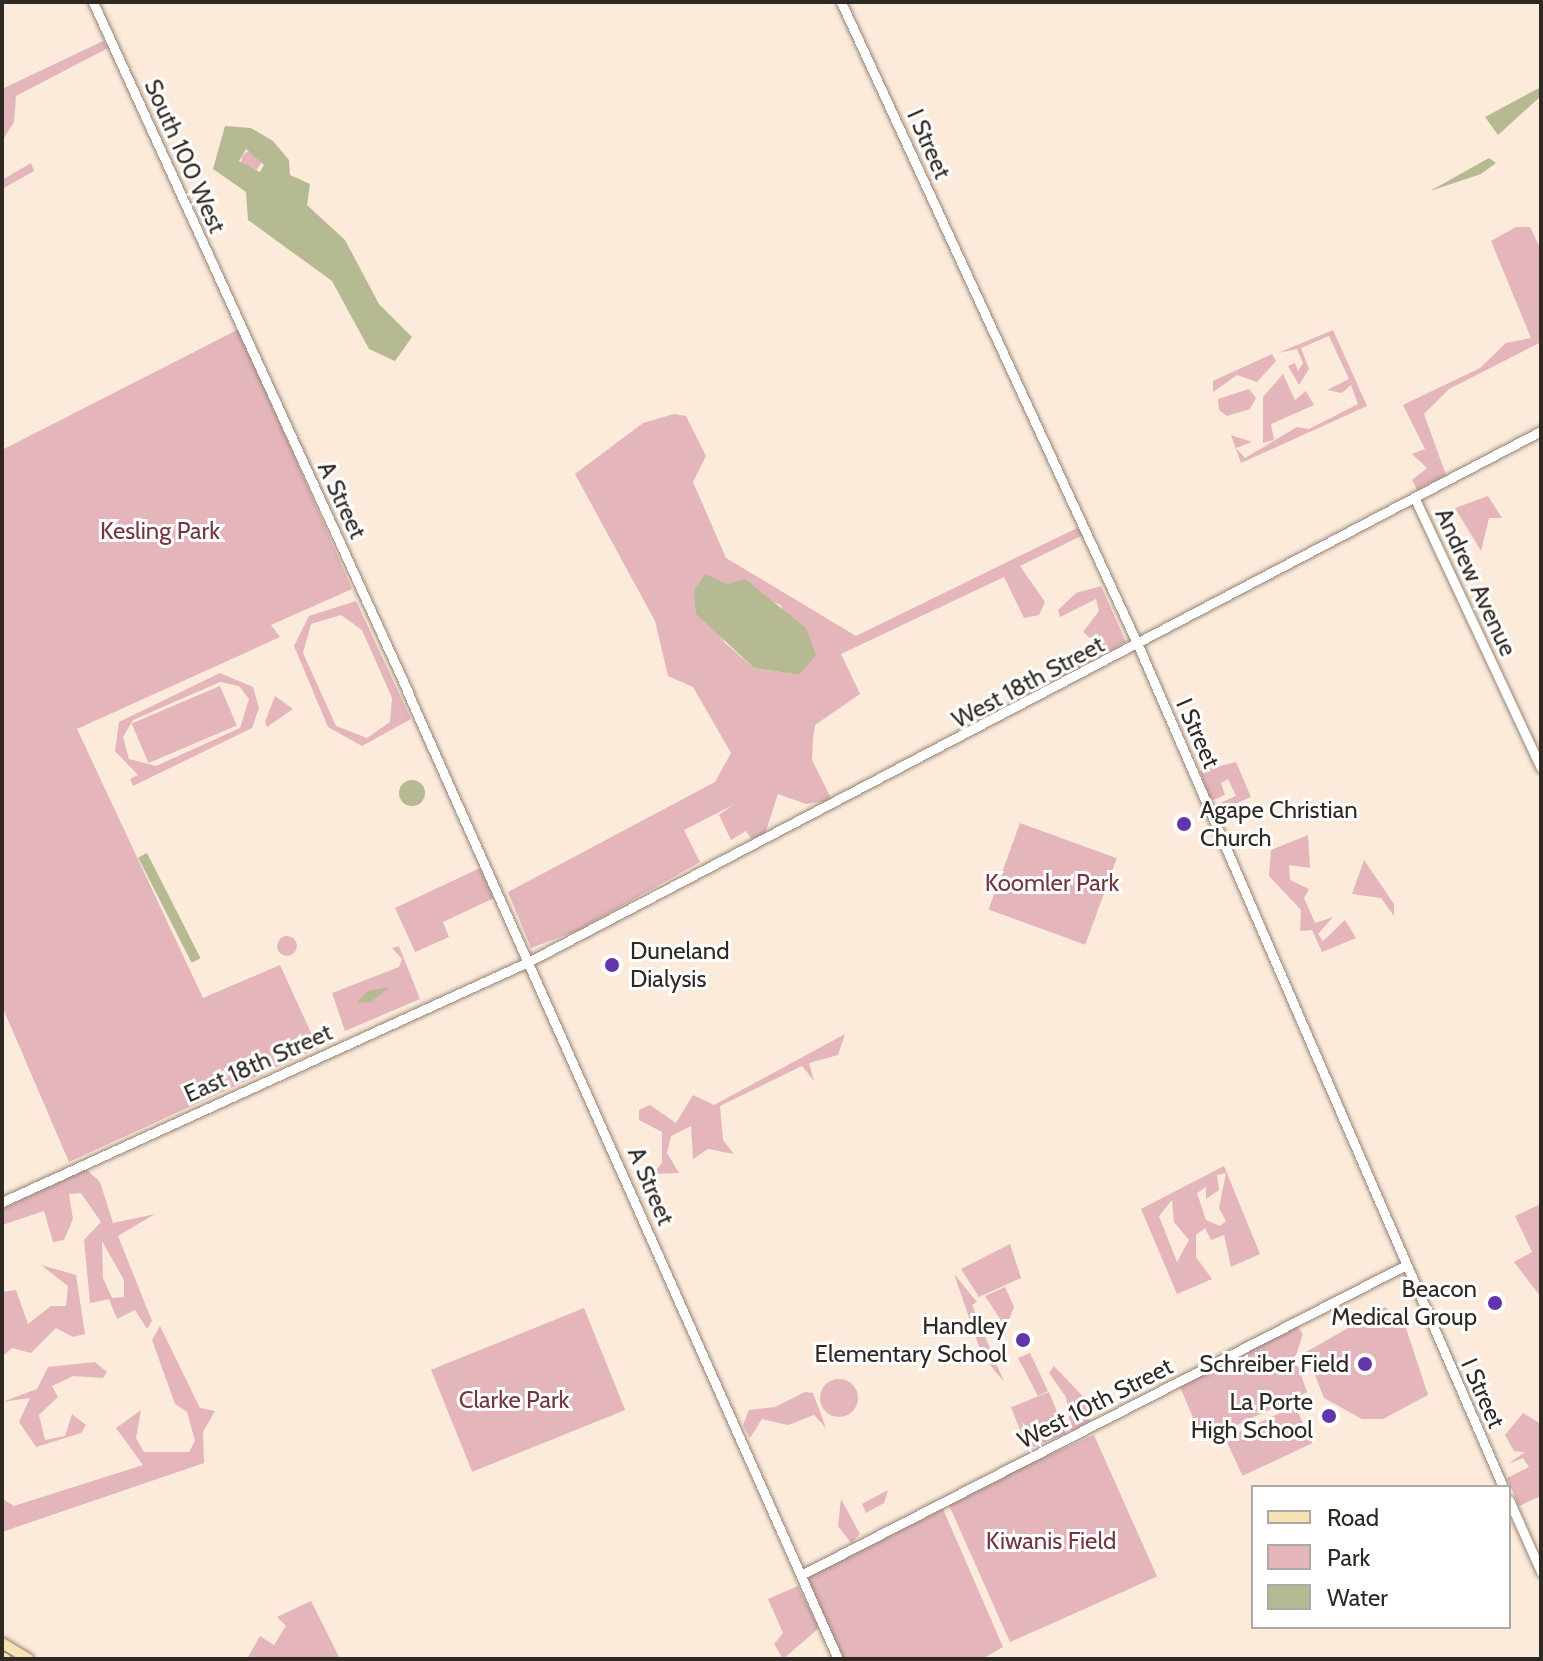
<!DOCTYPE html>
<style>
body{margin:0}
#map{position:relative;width:1543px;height:1661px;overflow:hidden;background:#fceadb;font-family:Cabin,sans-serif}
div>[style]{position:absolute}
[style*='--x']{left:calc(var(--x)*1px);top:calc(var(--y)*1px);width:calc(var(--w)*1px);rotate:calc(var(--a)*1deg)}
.green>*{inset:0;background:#e4b6bb;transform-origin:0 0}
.round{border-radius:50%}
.water>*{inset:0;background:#b6ba92;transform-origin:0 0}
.roads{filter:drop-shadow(0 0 2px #948476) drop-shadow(0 0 2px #948476)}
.secondary>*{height:9px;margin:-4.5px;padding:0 4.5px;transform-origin:4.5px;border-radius:4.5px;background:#fff}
.primary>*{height:10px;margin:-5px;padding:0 5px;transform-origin:5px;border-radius:5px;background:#f6e2b3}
.dots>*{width:22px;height:22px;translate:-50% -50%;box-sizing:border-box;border:4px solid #fff;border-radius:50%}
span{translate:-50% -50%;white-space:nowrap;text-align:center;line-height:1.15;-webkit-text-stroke:6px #fff;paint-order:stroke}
.street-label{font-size:24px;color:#2f2923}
.park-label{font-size:24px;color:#733741}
.poi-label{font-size:24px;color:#2f2923}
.left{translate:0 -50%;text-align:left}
.right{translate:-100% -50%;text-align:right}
.frame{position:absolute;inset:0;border:4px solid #2f2923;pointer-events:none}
.legend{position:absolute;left:1251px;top:1485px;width:260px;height:144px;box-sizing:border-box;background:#fff;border:2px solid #aca9a7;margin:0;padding:10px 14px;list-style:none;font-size:24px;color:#2f2923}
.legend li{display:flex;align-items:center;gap:16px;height:40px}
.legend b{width:40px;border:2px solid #aca9a7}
</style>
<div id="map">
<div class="green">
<i style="clip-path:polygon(103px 41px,108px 48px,16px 96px,14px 122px,2px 141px,2px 89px)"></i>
<i class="round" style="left:241px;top:151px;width:20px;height:20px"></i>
<i style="clip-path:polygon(31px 163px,34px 171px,2px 189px,2px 180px)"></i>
<i style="clip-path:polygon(1516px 227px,1530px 227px,1541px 250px,1541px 342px,1449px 389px,1424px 414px,1446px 475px,1417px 490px,1412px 480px,1427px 468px,1412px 454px,1425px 449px,1403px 405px,1480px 368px,1506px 343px,1531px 338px,1491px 241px)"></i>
<i style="clip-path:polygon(239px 329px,352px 589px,271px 625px,280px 637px,77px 729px,203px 998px,280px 965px,318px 1048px,69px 1162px,2px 1006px,2px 450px)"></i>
<i style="clip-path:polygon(1333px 330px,1367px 406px,1241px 463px,1231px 435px,1252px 442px,1236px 448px,1245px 458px,1297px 427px,1309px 429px,1358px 404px,1351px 385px,1342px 393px,1327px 390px,1349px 379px,1329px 336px,1301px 348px,1309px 369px,1299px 385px,1288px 366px,1295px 363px,1298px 371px,1303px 363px,1297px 349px,1278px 353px)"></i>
<i style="clip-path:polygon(1272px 354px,1276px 361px,1257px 382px,1237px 375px,1213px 392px,1213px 381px)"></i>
<i style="clip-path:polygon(1283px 374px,1295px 400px,1306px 391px,1314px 405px,1271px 424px,1274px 440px,1263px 443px,1263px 397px)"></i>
<i style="clip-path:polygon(1249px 389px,1256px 398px,1250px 409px,1227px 416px,1219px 410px,1218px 399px)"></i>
<i style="clip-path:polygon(evenodd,674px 414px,686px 416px,706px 456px,693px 482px,726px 558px,856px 636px,1079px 527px,1083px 535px,1020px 566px,1045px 602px,1039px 615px,1024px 618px,1004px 577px,841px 654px,860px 694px,815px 725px,813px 739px,812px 760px,832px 800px,806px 804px,778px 794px,765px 834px,752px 840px,746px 831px,731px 840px,719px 815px,733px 805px,684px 830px,700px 862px,579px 930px,531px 948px,508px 892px,715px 782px,731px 753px,693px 687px,668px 676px,655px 621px,575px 474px,643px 423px,674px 414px,705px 575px,781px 605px,799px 675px,754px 668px,725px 643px,696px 600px,705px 575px)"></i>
<i style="clip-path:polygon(1488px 496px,1502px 518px,1489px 518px,1481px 551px,1455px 508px)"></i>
<i style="clip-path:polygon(1101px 586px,1126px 642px,1060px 678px,1057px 663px,1103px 649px,1083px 632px,1099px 611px,1096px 599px,1060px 617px,1058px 610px,1076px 593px)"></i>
<i style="clip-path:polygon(evenodd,356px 601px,411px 719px,362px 746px,328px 727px,294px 646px,309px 616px,356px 601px,341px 615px,362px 630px,392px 698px,390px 722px,367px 738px,336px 726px,303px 653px,311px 624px,341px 615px)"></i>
<i style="clip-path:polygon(evenodd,220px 673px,253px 687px,259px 708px,252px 728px,133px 786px,130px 779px,138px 775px,115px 751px,119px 722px,220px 673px,220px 682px,239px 686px,249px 699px,240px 728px,156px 766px,129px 759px,123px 737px,133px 720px,220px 682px)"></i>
<i style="left:220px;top:686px;width:43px;height:96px;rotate:67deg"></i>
<i style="clip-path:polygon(275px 696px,293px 709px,267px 727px,265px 722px)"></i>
<i style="clip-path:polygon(1236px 762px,1251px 797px,1216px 812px,1213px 806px,1236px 796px,1228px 779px,1221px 783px,1225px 795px,1211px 801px,1200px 771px)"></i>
<i style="left:1020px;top:823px;width:103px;height:92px;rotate:20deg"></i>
<i style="clip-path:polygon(1308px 835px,1310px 868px,1289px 865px,1290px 880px,1309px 889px,1304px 898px,1315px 923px,1333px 917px,1318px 934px,1323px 941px,1345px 920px,1356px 938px,1322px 952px,1312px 930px,1300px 931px,1301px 910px,1269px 876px,1271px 850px)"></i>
<i style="clip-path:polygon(1364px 860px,1394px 904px,1394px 916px,1381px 898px,1352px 894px)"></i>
<i style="clip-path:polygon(480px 868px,494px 898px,443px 922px,449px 937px,415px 952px,395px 908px)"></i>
<i class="round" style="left:277px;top:936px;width:20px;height:20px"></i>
<i style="clip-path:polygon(399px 946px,420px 999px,345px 1031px,332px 993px,399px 967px,402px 959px,392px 948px)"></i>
<i style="clip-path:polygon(845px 1034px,838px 1055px,809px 1063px,814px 1081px,802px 1066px,720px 1106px,723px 1140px,734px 1154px,708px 1149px,693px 1159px,691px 1126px,671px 1136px,667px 1153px,679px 1173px,653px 1174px,662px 1163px,662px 1132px,639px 1120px,639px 1110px,650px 1105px,676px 1123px,693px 1095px,714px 1105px)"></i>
<i style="clip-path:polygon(evenodd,1224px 1166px,1260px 1254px,1231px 1267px,1224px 1235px,1211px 1240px,1205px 1228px,1196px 1235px,1196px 1257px,1212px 1279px,1177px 1294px,1141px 1209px,1224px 1166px,1226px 1173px,1219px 1208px,1226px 1221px,1220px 1226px,1206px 1220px,1197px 1193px,1206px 1187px,1206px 1199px,1219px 1190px,1217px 1175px,1226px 1173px,1224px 1166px,1172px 1200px,1174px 1222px,1189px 1240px,1177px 1262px,1159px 1216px,1172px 1200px)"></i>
<i style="clip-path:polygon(evenodd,86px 1169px,100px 1182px,113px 1223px,155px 1214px,118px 1236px,152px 1321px,147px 1329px,135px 1310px,117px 1319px,109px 1299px,90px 1303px,84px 1240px,101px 1222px,81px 1193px,69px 1194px,73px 1219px,64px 1240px,53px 1242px,44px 1211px,2px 1225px,2px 1209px,86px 1169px,102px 1241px,124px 1280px,124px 1297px,112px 1298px,103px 1278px,102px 1241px)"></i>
<i style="clip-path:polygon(1541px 1204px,1541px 1297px,1514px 1262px,1532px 1252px,1515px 1216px)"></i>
<i style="clip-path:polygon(1010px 1244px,1021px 1278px,979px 1297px,961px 1269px)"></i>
<i style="clip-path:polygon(41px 1265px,76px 1275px,85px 1334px,73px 1337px,56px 1328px,31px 1353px,12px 1348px,2px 1357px,2px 1292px,16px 1290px,28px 1324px,51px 1306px,66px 1306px,68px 1286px)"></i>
<i style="clip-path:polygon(954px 1274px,977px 1302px,972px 1305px,1004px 1382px,982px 1355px)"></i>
<i style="clip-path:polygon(1005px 1287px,1014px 1307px,1006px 1328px,985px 1296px)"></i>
<i style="clip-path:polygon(1385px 1307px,1404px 1322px,1428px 1395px,1383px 1419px,1362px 1419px,1324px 1398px,1306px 1352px)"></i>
<i style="left:584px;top:1308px;width:110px;height:165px;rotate:68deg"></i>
<i style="clip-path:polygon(160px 1326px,200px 1408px,215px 1411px,203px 1432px,204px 1463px,2px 1532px,3px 1499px,14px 1506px,143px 1465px,116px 1428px,141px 1410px,136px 1438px,144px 1452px,189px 1452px,195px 1441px,187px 1412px,175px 1404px,152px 1340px)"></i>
<i style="clip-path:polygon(1297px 1326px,1303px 1334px,1295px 1358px,1307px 1392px,1203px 1441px,1180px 1387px)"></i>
<i style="clip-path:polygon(1030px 1353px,1048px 1391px,1038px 1396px,1018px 1358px)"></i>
<i style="clip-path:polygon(95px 1362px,107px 1372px,103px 1378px,73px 1376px,52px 1386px,58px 1397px,39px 1415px,45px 1440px,65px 1436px,72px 1414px,86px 1425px,81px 1433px,36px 1447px,19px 1422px,30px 1398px,2px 1402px,37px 1389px,48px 1367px)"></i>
<i style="clip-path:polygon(1054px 1366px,1092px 1406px,1090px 1421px,1071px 1431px,1066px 1397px,1049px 1373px)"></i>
<i class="round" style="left:820px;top:1379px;width:38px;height:38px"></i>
<i style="clip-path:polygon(805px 1392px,813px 1393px,826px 1428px,814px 1415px,788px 1425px,762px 1419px,750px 1438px,743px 1425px,749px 1410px,775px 1407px)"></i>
<i style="left:1049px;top:1392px;width:45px;height:41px;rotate:68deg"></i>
<i style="left:1295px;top:1406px;width:41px;height:77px;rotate:65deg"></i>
<i style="clip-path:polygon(1523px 1413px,1541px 1424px,1541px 1496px,1519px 1506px,1507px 1478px,1529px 1467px,1523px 1458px,1508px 1464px,1525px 1452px,1514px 1451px,1505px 1435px)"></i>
<i style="left:1094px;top:1435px;width:155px;height:161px;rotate:66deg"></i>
<i style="clip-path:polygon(888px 1490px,884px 1503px,866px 1513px,862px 1504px)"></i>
<i style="clip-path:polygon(841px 1499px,860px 1534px,851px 1543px,838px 1526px)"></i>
<i style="clip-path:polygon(943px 1509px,1003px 1647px,982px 1659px,841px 1659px,807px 1578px)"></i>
<i style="clip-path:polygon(798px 1586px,819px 1628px,783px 1659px,774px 1644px,783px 1633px,768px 1599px)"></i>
<i style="clip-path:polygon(311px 1601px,340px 1659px,247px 1659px,260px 1636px,274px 1645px,286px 1626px,277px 1617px)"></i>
</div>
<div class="water">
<i style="clip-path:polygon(1541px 87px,1541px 96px,1498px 135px,1485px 117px)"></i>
<i style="clip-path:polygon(evenodd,225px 126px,251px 128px,273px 141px,289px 160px,290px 175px,310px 184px,307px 205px,345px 240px,379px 304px,412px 337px,395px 361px,369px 349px,332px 281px,248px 220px,246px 192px,213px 169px,225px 126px,246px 149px,264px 165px,260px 172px,239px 161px,246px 149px)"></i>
<i style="clip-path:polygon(1489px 158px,1496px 163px,1481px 174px,1430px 191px)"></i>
<i style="clip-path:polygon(705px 574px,728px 584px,745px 579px,806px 628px,816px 655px,799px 675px,754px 668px,696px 614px,694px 590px)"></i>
<i class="round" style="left:399px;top:780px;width:26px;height:26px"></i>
<i style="left:147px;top:853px;width:118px;height:10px;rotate:63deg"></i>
<i style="clip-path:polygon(390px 987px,371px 1002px,357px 1003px,368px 991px)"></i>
</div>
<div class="roads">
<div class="secondary">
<i style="--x:93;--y:2;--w:761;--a:65.46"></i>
<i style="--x:841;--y:2;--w:716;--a:65.22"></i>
<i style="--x:1141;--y:652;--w:910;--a:66.56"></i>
<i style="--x:1415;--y:499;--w:297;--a:64.9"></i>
<i style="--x:407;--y:691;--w:1060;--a:66"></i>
<i style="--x:2;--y:1202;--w:580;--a:-24.53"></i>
<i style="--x:530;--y:961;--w:1141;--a:-27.67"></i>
<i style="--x:1509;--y:1500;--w:79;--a:66"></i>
<i style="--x:801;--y:1575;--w:680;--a:-27.13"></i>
</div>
<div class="primary">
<i style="--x:2;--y:1643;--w:31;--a:31"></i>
<i style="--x:2;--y:1657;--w:4;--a:27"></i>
</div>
</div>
<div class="dots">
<i style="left:1184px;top:824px;background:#6136ad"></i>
<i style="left:612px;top:965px;background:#6136ad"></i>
<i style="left:1495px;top:1303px;background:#6136ad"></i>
<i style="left:1023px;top:1340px;background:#6136ad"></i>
<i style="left:1365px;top:1364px;background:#6136ad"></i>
<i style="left:1329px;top:1416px;background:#6136ad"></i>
</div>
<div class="street-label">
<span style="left:929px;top:144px;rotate:66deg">I Street</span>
<span style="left:185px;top:156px;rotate:66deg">South 100 West</span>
<span style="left:342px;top:500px;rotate:65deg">A Street</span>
<span style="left:1476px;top:582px;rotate:65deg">Andrew Avenue</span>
<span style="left:1028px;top:682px;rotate:-28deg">West 18th Street</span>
<span style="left:1198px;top:733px;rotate:66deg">I Street</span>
<span style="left:258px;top:1063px;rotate:-24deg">East 18th Street</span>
<span style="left:651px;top:1186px;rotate:67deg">A Street</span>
<span style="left:1483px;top:1393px;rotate:66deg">I Street</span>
<span style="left:1095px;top:1403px;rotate:-27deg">West 10th Street</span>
</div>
<div class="park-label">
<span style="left:160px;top:531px">Kesling Park</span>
<span style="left:1052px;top:883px">Koomler Park</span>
<span style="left:514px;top:1400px">Clarke Park</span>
<span style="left:1051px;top:1541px">Kiwanis Field</span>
</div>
<div class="poi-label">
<span class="left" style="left:1200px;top:824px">Agape Christian<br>Church</span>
<span class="left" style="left:630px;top:965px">Duneland<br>Dialysis</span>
<span class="right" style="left:1477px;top:1303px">Beacon<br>Medical Group</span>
<span class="right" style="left:1007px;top:1340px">Handley<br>Elementary School</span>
<span class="right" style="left:1349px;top:1364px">Schreiber Field</span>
<span class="right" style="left:1313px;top:1416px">La Porte<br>High School</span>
</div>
<div class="frame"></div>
<ul class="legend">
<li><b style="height:10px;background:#f6e2b3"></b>Road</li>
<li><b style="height:22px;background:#e4b6bb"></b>Park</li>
<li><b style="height:22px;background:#b6ba92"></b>Water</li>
</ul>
</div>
